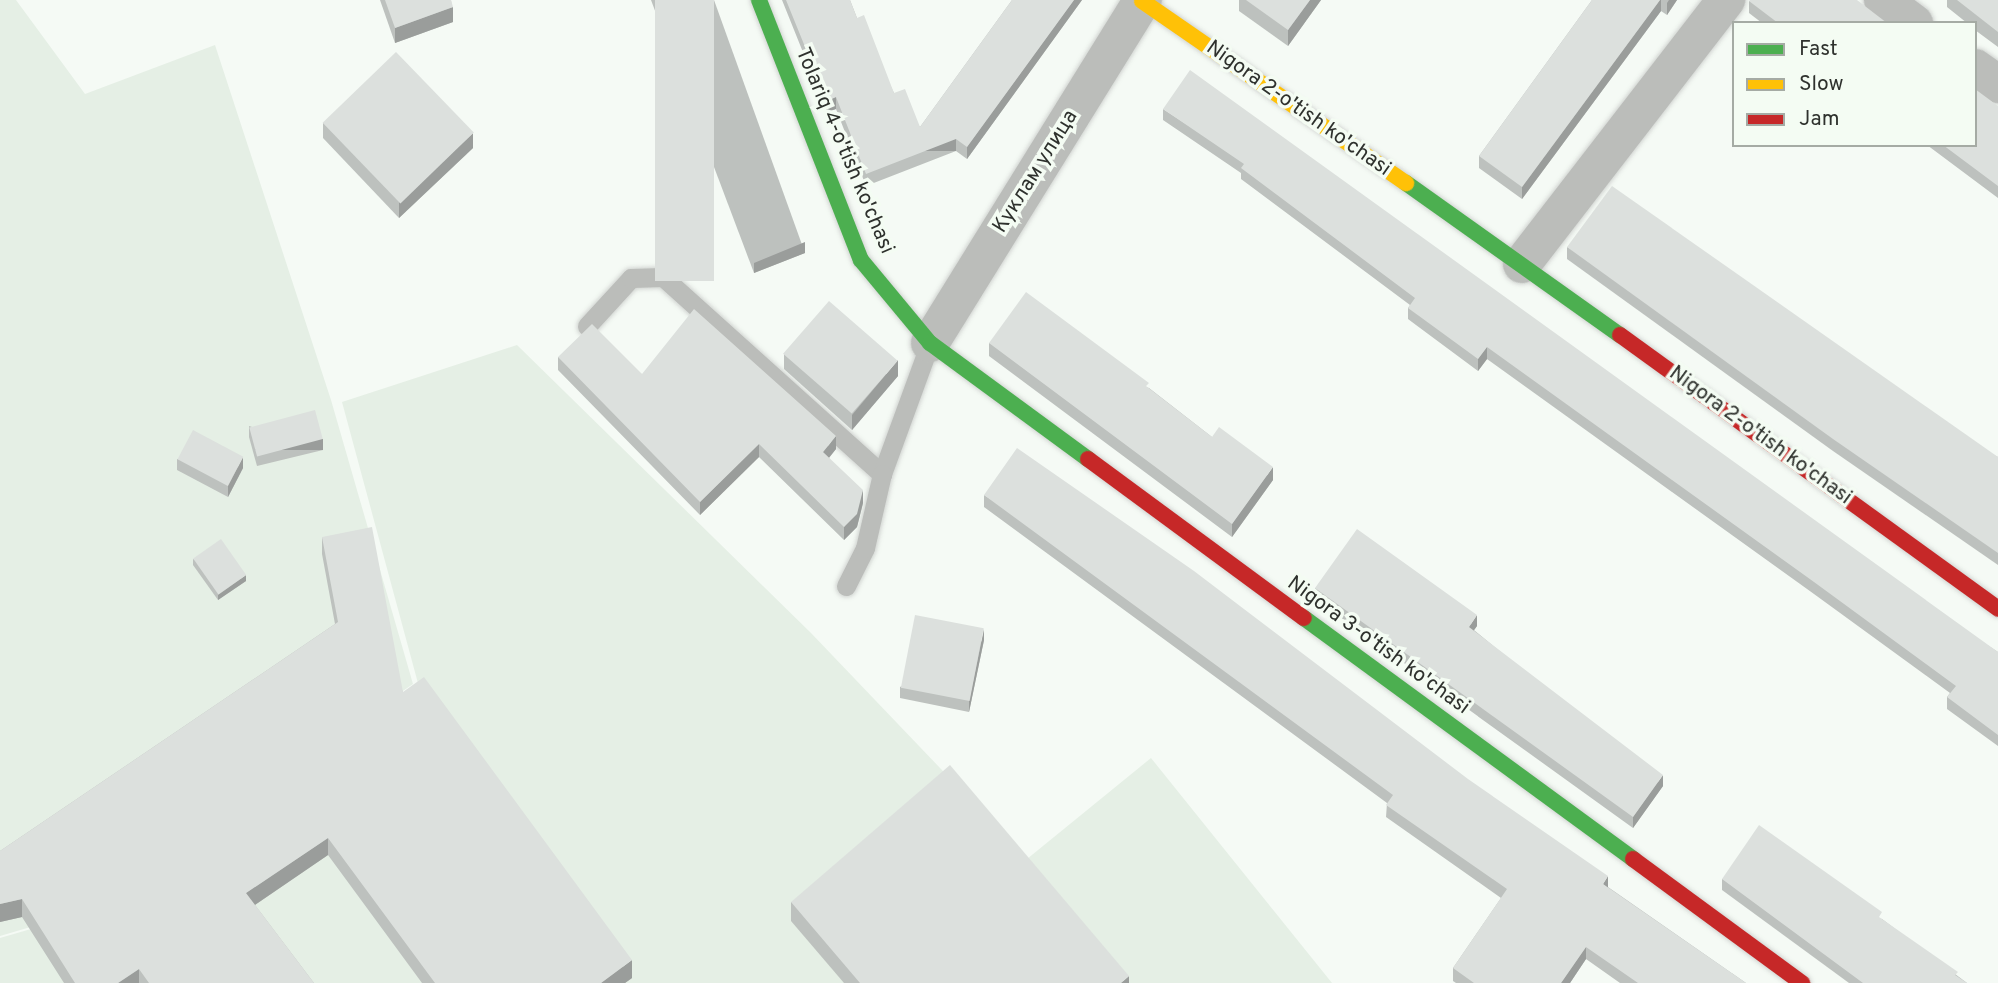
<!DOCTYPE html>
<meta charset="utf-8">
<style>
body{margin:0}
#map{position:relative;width:1998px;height:983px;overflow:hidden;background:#f5faf5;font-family:Overpass,sans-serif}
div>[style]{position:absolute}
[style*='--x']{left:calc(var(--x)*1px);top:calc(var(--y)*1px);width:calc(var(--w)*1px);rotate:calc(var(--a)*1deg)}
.built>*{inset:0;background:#e5efe5}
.roads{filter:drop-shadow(0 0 2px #d2d5d2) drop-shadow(0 0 2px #d2d5d2)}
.lane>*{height:19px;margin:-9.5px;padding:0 9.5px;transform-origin:9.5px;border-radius:9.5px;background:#bbbdba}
.street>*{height:38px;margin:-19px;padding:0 19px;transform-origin:19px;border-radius:19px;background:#bbbdba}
.fast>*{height:16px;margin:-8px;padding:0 8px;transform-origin:8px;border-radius:8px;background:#4caf50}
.slow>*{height:16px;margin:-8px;padding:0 8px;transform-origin:8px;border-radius:8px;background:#ffc107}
.jam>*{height:16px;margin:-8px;padding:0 8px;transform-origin:8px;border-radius:8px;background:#c62828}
.wall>*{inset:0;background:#bdc1be}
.shaded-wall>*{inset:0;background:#9a9d9b;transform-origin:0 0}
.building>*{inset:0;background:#dce0dd;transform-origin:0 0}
span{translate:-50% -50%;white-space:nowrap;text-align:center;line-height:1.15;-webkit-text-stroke:7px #f4fcf3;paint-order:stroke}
.street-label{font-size:21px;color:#2e312d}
.legend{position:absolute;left:1732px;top:21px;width:245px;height:126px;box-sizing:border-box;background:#f4fcf3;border:2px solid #a5aba4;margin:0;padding:9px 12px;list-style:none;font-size:21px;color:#2e312d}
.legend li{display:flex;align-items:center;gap:14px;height:35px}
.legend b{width:35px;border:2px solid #a5aba4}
</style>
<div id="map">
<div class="built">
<i style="clip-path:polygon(0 0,16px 0,85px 94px,215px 45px,331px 400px,413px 684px,78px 913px,0 936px)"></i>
<i style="clip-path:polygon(517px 345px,811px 633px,1027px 859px,1151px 758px,1332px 983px,0 983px,0 938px,79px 915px,419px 687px,342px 402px)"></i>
</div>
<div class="roads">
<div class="lane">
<i style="--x:587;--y:326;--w:65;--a:-47.5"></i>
<i style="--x:631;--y:278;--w:32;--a:-2"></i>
<i style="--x:663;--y:277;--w:295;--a:42"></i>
<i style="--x:882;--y:474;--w:140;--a:-69.9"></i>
<i style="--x:846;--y:586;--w:42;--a:-63.4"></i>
<i style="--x:865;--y:548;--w:76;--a:-77.1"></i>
</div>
<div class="street">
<i style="--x:1883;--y:0;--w:39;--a:37"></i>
<i style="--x:1975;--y:68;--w:28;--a:35"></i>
<i style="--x:1522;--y:264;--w:334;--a:-52.3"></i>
<i style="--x:930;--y:343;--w:404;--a:-58.2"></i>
</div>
<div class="fast">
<i style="--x:759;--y:0;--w:279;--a:68.6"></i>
<i style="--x:861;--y:260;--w:108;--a:50.3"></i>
<i style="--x:930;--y:343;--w:196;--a:36.3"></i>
<i style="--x:1406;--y:183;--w:262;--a:35.4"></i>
<i style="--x:1304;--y:618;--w:408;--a:36.2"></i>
</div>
<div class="slow">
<i style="--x:1142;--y:1;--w:321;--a:34.6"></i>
</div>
<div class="jam">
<i style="--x:1620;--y:335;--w:467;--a:35.9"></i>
<i style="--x:1088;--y:459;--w:268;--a:36.4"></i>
<i style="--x:1633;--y:859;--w:210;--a:36.3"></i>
</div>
</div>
<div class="wall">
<i style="clip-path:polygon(380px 0,451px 0,453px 22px,395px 43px)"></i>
<i style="clip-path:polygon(651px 0,714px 0,805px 253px,754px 273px)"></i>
<i style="clip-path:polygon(782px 0,850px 0,857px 18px,894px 93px,920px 127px,1012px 0,1082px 0,967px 159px,956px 151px,866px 186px,836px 109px,827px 112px)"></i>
<i style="clip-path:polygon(1239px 0,1321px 0,1288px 46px,1239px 11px)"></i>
<i style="clip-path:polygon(1592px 0,1677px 0,1667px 15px,1661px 11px,1522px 199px,1479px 168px,1479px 156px)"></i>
<i style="clip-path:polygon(1947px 0,1998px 0,1998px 47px,1975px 30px,1975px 23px,1967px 23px,1947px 7px)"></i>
<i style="clip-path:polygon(1749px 1px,1887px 23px,1762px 23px,1749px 13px)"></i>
<i style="clip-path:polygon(1998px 106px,1998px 198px,1927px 145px,1975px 145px)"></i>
<i style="clip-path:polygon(1163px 109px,1998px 652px,1998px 746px,1947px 709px,1947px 697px,1950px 693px,1814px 594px,1487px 359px,1478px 371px,1408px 319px,1408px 308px,1410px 305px,1241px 179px,1241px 173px,1163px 120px)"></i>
<i style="clip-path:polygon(323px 123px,473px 148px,399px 218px,323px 138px)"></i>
<i style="clip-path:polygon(1567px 247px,1998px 457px,1998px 565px,1833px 451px,1567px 259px)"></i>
<i style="clip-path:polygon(989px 343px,1149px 388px,1212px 437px,1273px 480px,1232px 537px,989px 356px)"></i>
<i style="clip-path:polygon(784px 354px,898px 376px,852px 430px,784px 369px)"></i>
<i style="clip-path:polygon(558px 357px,642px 374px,836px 449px,829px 458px,863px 503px,857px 527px,844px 540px,759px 457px,700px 515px,558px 370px)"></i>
<i style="clip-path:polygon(249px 426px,323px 450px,257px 466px,249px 437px)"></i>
<i style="clip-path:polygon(177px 459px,243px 468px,228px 497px,177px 470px)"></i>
<i style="clip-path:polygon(984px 495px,1608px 887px,1746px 983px,1620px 983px,1586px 959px,1570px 983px,1456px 983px,1453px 981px,1453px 968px,1501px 898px,1386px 817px,1387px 803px,984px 507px)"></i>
<i style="clip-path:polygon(322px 537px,403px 692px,632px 978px,625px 983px,422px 983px,328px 855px,255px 905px,314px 983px,64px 983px,22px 917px,0 922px,0 851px,335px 624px,322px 554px)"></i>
<i style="clip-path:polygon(193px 559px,246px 581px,218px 600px,193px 565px)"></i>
<i style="clip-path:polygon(1315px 588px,1477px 626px,1474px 630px,1663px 786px,1633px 828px,1315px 599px)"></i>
<i style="clip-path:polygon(984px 640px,969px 712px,900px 698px,900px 687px)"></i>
<i style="clip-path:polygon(1722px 879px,1882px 919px,1967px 983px,1849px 983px,1722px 890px)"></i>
<i style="clip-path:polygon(791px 902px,1129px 983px,844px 983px,791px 921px)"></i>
</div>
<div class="shaded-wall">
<i style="clip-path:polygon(1074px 0,1082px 0,967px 159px,967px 147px)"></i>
<i style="clip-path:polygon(1310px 0,1321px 0,1288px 46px,1288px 30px)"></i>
<i style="clip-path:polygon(1660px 0,1661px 0,1661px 11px,1522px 199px,1522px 187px)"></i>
<i style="clip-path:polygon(1669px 0,1677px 0,1667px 15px,1667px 3px)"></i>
<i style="clip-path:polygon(453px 7px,453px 22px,395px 43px,395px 28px)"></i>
<i style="clip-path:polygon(836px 97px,836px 109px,827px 112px,827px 101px)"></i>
<i style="clip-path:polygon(473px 133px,473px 148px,399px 218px,399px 203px)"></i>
<i style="left:956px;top:139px;width:12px;height:97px;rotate:90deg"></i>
<i style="clip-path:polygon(805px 242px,805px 253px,754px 273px,754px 263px)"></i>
<i style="clip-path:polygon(1487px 347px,1487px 359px,1478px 371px,1478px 359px)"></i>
<i style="clip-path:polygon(898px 360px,898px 376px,852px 430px,852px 415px)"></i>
<i style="clip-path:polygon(836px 436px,836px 449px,823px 465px,823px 452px)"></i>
<i style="left:323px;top:439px;width:11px;height:68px;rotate:90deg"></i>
<i style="clip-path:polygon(759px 444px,759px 457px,700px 515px,700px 502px)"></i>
<i style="clip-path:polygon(243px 457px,243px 468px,228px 497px,228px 486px)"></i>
<i style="clip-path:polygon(1273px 467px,1273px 480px,1232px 537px,1232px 524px)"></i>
<i style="clip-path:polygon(863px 490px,863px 503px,857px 527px,844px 540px,844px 527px)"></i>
<i style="clip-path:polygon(246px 575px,246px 581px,218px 600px,218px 595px)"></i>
<i style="clip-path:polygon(1477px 615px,1477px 626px,1469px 637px,1469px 627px)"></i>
<i style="clip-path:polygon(984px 629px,984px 640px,969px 712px,969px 701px)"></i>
<i style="clip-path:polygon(1663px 775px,1663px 786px,1633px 828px,1633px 817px)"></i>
<i style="clip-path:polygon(328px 838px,328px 855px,246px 911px,246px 893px)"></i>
<i style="clip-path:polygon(1608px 876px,1608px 889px,1603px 884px)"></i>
<i style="clip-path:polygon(22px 899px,22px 917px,0 922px,0 904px)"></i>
<i style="clip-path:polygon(1586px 947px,1586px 959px,1570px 983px,1561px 983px)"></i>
<i style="clip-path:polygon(632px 960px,632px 978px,625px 983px,601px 983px)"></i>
<i style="clip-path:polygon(139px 969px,139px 983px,118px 983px)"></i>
<i style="clip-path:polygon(1129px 976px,1129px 983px,1121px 983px)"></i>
</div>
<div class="building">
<i style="clip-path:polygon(385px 0,451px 0,453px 7px,395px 28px)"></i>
<i style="left:655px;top:0;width:59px;height:281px"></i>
<i style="clip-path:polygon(786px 0,850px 0,857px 18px,864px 15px,894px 93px,905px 89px,920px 127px,1012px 0,1074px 0,967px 147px,956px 139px,866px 174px,836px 97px,827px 101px)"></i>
<i style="clip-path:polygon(1246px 0,1310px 0,1288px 30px)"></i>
<i style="clip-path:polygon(1592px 0,1660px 0,1522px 187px,1479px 156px)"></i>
<i style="clip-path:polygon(1750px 0,1857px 0,1887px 23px,1778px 23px,1749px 1px)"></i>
<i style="clip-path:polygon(1957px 0,1998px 0,1998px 32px)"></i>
<i style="left:396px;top:52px;width:112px;height:102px;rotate:46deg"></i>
<i style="clip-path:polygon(1190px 70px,1998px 652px,1998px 735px,1947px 697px,1956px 686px,1814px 582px,1487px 347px,1478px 359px,1408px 308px,1415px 298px,1241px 168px,1244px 164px,1163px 109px)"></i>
<i style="clip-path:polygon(1975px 89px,1998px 106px,1998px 186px,1943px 145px,1975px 145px)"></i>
<i style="clip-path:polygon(1612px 186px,1998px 457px,1998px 553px,1833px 439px,1567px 247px)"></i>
<i style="clip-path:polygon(1026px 292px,1149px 383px,1146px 386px,1212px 437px,1219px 427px,1273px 467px,1232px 524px,989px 343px)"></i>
<i style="left:829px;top:301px;width:91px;height:70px;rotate:41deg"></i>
<i style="clip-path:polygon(694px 309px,836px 436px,823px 452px,863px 490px,857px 514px,844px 527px,759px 444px,700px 502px,558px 357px,592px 324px,642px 374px)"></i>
<i style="left:315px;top:410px;width:30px;height:68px;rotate:75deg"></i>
<i style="left:193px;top:430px;width:57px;height:33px;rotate:28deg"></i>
<i style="clip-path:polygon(1017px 448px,1194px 571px,1468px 779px,1608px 876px,1603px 884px,1746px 983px,1638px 983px,1586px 947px,1561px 983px,1474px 983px,1453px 968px,1507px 889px,1386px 805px,1393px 795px,984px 495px)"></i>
<i style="clip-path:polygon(372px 527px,403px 692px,424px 677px,632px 960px,601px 983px,435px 983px,328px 838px,246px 893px,314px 983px,149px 983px,139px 969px,118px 983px,75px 983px,22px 899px,0 904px,0 851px,338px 622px,322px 537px)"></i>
<i style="clip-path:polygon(1357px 529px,1477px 615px,1469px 627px,1663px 775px,1633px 817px,1315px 588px)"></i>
<i style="left:221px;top:539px;width:44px;height:34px;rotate:55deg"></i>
<i style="left:915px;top:615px;width:70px;height:74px;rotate:11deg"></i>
<i style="clip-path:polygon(950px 765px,1129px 976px,1121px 983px,860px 983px,791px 902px)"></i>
<i style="clip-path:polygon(1759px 825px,1882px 912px,1879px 917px,1958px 972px,1955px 975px,1967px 983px,1863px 983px,1722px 879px)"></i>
</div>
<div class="street-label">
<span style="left:1298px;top:109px;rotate:35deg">Nigora 2-o'tish ko'chasi</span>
<span style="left:844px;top:151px;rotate:67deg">Tolariq 4-o'tish ko'chasi</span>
<span style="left:1036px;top:172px;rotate:-58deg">Куклам улица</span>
<span style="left:1760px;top:436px;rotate:36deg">Nigora 2-o'tish ko'chasi</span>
<span style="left:1378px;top:646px;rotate:36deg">Nigora 3-o'tish ko'chasi</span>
</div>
<ul class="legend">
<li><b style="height:9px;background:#4caf50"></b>Fast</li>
<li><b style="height:9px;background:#ffc107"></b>Slow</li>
<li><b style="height:9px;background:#c62828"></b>Jam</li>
</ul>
</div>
